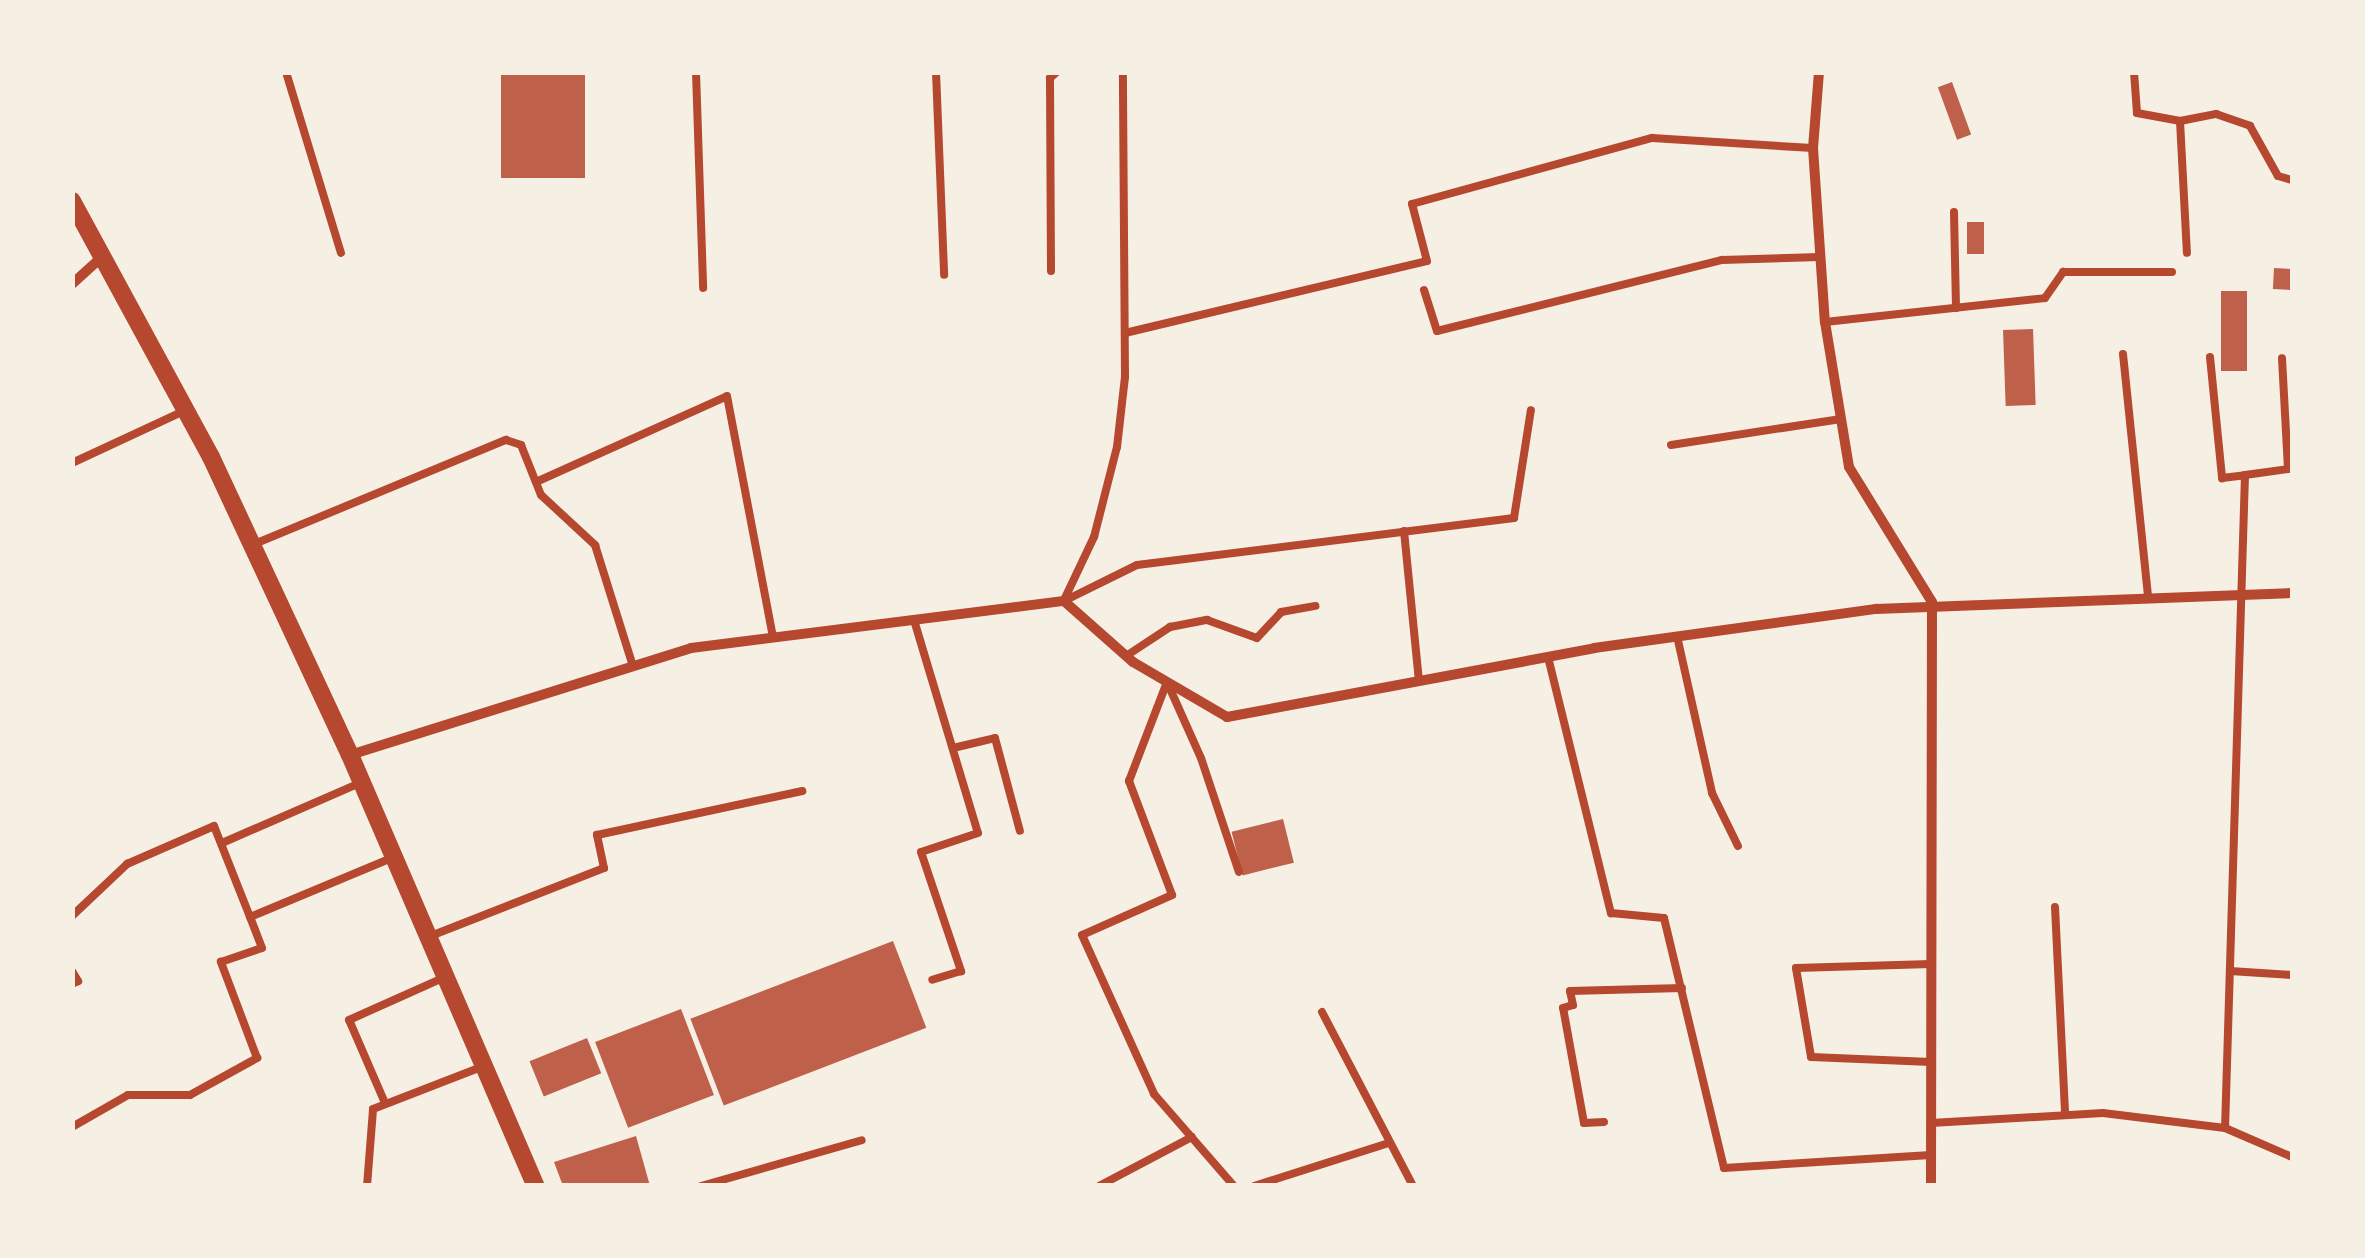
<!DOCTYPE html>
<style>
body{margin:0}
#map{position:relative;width:2365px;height:1258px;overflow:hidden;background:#f6efe4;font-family:Overpass,sans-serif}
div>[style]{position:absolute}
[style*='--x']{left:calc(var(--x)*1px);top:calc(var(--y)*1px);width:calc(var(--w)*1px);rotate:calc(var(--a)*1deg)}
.building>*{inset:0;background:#bf614a;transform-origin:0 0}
.service>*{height:8px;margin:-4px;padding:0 4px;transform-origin:4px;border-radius:4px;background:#b5482f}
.minor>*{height:10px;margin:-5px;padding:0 5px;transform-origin:5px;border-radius:5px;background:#b5482f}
.tertiary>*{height:18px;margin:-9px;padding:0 9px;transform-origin:9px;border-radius:9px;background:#b5482f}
span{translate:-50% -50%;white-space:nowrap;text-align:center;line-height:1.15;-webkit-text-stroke:10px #f6efe4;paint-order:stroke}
.frame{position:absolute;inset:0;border:75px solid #f6efe4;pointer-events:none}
</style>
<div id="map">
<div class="building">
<i style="left:501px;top:72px;width:84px;height:106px"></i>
<i style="left:1952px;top:82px;width:56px;height:15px;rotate:70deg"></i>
<i style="left:1967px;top:222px;width:17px;height:32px"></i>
<i style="left:2274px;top:268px;width:18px;height:21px;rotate:3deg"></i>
<i style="left:2221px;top:291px;width:26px;height:80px"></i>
<i style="left:2033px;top:329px;width:76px;height:30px;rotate:88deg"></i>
<i style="left:1283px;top:819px;width:45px;height:53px;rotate:76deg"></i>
<i style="left:893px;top:941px;width:93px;height:217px;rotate:69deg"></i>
<i style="left:681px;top:1009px;width:92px;height:92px;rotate:69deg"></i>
<i style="left:587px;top:1038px;width:38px;height:62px;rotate:68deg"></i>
<i style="clip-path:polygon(636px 1136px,650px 1186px,563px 1186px,554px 1162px)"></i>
</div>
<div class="service">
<i style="--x:286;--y:72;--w:189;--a:73.1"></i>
<i style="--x:696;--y:72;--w:216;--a:88.1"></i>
<i style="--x:936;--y:72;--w:203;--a:87.7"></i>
<i style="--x:2134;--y:72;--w:41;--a:85.8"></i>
<i style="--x:2137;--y:113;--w:44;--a:10.5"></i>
<i style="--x:2180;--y:121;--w:132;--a:87"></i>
<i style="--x:2180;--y:121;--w:37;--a:-11"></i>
<i style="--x:2216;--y:114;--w:36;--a:19"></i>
<i style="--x:2250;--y:126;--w:57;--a:60.8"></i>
<i style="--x:2278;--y:176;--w:15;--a:16"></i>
<i style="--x:1954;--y:212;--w:96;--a:88.8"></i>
<i style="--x:1051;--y:271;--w:193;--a:-90.3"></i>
<i style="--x:1050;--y:78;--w:9;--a:-41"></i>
<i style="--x:1424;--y:290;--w:43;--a:72.4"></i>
<i style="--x:1437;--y:331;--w:294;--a:-14"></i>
<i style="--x:1722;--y:260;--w:98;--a:-1.8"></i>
<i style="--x:1825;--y:322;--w:221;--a:-6.2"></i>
<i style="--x:2045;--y:298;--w:32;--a:-55"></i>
<i style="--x:2063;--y:272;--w:109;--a:0"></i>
<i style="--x:1125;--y:333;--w:310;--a:-13.4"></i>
<i style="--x:1427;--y:261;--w:59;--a:-104.7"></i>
<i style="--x:1412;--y:204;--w:249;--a:-15.4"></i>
<i style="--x:1652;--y:138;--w:161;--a:3.6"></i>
<i style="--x:2123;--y:354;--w:243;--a:84.1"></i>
<i style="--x:2210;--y:357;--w:122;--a:84.3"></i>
<i style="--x:2222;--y:478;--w:23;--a:-7"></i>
<i style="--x:2245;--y:475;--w:653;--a:91.75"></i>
<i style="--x:1671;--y:445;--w:172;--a:-8.7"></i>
<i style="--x:72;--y:463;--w:126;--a:-24.9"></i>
<i style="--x:2245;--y:475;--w:43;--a:-7.9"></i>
<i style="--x:2288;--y:469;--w:111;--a:-93.1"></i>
<i style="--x:536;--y:482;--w:209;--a:-24.2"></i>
<i style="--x:727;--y:396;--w:245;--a:79.2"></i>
<i style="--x:1404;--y:531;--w:151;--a:84.3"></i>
<i style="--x:252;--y:545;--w:275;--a:-22.5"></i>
<i style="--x:506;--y:440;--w:16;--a:18"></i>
<i style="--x:521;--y:445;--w:54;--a:68.2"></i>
<i style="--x:541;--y:495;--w:74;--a:42.8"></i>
<i style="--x:595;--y:545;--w:127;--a:72.6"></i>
<i style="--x:1065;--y:598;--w:68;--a:-64.6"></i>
<i style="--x:1094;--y:537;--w:93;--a:-75.7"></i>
<i style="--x:1117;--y:447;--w:70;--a:-83.5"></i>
<i style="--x:1125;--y:377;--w:305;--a:-90.4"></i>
<i style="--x:1064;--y:601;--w:81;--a:-26.3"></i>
<i style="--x:1137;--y:565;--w:380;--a:-7.1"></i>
<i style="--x:1514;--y:518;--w:109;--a:-81.1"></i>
<i style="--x:914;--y:620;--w:222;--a:73.3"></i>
<i style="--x:978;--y:833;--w:60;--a:161.6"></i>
<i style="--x:921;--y:852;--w:126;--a:71.4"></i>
<i style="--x:961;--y:971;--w:30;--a:163"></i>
<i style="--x:1677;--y:636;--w:161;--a:77.4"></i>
<i style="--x:1712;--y:793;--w:59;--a:63.9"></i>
<i style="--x:1126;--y:656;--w:53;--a:-33.4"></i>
<i style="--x:1170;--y:627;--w:38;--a:-11"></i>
<i style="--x:1207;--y:620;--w:53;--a:19.8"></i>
<i style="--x:1257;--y:638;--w:35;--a:-47"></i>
<i style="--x:1281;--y:612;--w:35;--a:-10"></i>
<i style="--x:1548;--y:657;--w:264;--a:76.2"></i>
<i style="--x:1611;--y:913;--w:53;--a:5.4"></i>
<i style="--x:1664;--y:918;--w:257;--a:76.5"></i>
<i style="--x:1724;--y:1168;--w:207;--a:-3.6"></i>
<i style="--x:1167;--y:682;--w:106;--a:111"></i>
<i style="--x:1129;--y:781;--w:122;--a:69.3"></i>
<i style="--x:1172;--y:895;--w:98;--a:156"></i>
<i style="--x:1082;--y:935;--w:175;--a:65.6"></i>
<i style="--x:1154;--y:1094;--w:122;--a:49"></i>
<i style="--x:1167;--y:682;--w:83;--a:65.9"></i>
<i style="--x:1201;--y:758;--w:120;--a:71.6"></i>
<i style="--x:953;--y:748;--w:43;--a:-13.4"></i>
<i style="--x:995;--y:738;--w:96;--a:75"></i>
<i style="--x:222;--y:843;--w:150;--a:-23.5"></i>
<i style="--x:2055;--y:907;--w:208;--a:87.2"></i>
<i style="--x:72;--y:916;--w:76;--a:-43.4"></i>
<i style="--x:127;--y:864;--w:95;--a:-23.6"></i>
<i style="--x:214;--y:826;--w:98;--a:68.4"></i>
<i style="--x:428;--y:937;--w:189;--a:-21.4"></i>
<i style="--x:604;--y:868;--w:34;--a:-102"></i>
<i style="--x:597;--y:835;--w:210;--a:-12.1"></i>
<i style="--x:1931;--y:964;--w:135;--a:178.3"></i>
<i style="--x:1796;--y:968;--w:90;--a:80.4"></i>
<i style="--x:1811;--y:1057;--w:120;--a:2.4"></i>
<i style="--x:72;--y:971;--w:12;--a:59"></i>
<i style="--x:78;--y:981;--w:7;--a:153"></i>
<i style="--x:2230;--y:971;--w:62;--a:3.7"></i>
<i style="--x:1322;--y:1012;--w:196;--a:62.4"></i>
<i style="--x:385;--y:1103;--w:90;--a:-113.4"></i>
<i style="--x:349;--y:1020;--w:105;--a:-24.1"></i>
<i style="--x:1604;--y:1122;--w:20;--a:177"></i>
<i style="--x:1584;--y:1123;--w:117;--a:-100.3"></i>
<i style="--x:1563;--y:1008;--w:10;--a:-17"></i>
<i style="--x:1573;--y:1005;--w:14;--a:-102"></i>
<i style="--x:1570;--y:991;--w:112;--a:-1.5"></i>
<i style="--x:1931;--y:1123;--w:172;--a:-3.3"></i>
<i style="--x:2103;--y:1113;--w:123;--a:7"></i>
<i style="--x:2225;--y:1128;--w:73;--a:23.4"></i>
<i style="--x:72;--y:1127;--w:64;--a:-29.7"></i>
<i style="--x:128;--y:1095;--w:62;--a:0"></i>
<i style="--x:190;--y:1095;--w:77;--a:-28.9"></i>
<i style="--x:257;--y:1058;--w:103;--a:-110.6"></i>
<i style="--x:221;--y:962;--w:43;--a:-18.9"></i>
<i style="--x:262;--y:948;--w:33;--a:-111"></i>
<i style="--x:250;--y:917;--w:156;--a:-22.6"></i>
<i style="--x:367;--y:1186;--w:77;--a:-85.5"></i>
<i style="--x:373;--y:1109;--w:119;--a:-21.2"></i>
<i style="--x:701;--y:1186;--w:167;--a:-15.9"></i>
<i style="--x:1099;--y:1186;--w:105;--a:-27.8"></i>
<i style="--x:1254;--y:1186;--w:139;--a:-17.7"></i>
</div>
<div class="minor">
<i style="--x:1819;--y:72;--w:76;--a:94.5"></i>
<i style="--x:1813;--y:148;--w:174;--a:86.1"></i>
<i style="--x:1825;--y:322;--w:147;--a:80.6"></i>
<i style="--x:1849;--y:467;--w:158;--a:58.4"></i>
<i style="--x:1932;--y:602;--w:584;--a:90.1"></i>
<i style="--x:72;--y:284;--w:42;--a:-42.1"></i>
<i style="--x:350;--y:755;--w:357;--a:-17.4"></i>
<i style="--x:691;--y:648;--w:376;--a:-7.2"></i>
<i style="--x:1064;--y:601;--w:92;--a:41.5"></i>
<i style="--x:1133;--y:662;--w:109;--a:30.3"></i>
<i style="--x:1227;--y:717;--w:373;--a:-10.6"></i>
<i style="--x:1594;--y:648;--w:285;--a:-7.9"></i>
<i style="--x:1876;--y:609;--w:416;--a:-2.2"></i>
</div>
<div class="tertiary">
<i style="--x:72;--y:201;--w:291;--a:61.5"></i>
<i style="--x:211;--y:457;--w:329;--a:65"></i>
<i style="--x:350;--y:755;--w:469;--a:66.7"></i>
</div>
<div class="frame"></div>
</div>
